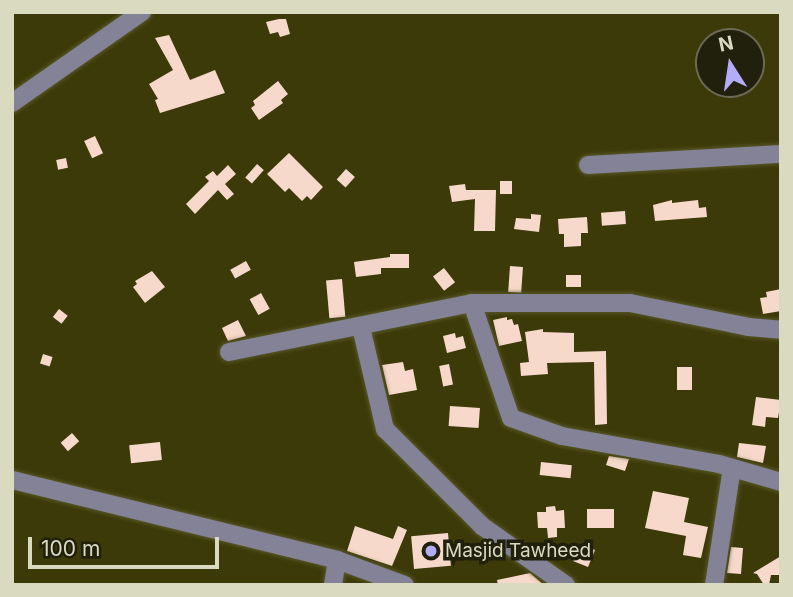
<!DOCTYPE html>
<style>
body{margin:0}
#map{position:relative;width:793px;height:597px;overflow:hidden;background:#3c3a08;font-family:Inter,sans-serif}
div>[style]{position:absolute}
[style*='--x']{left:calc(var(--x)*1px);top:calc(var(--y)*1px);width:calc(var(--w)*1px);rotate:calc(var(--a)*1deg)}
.building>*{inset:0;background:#f7d9cb;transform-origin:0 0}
.roads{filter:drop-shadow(0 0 2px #585729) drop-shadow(0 0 2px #585729)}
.minor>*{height:18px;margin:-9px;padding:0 9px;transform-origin:9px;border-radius:9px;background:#838296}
.dots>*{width:19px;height:19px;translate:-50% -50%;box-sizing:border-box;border:4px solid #21200d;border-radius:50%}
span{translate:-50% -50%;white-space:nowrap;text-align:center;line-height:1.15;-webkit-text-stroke:7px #21200d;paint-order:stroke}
.poi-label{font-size:19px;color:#dadac1}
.left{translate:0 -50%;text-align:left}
.frame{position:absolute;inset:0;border:14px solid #dadac1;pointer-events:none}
.north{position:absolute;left:695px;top:28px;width:70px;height:70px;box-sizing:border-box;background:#21200d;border:2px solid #6b6a55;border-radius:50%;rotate:348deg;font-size:19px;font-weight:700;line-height:28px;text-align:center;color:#dadac1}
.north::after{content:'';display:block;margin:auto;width:24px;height:32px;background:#b3adf9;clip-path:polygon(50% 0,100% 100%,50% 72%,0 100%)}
.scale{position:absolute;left:28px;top:537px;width:191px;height:32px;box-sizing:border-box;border:4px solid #dadac1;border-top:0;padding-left:9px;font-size:21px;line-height:24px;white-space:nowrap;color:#dadac1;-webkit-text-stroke:5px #21200d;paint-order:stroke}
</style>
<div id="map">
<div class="building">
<i style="clip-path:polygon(279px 19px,286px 19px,290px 34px,280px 37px,278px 32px,270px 34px,266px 22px)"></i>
<i style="clip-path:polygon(169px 35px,190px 80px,215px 70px,225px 93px,160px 113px,155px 100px,158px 99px,149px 84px,173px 70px,155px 38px)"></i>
<i style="clip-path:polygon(278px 81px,288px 94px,281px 100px,283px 103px,259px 120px,251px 108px,255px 105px,253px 101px)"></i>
<i style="left:95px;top:136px;width:19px;height:12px;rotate:65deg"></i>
<i style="clip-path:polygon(289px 153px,323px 187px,311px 200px,307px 196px,302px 201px,289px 188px,285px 192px,267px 174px)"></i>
<i style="left:66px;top:158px;width:10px;height:10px;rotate:79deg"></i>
<i style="left:257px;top:164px;width:9px;height:18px;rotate:41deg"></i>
<i style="clip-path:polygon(228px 165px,236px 174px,225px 184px,234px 194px,227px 200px,218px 190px,195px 214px,186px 204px,209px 181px,205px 177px,213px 171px,217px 176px)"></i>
<i style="left:346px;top:169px;width:12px;height:14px;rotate:42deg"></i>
<i style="left:500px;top:181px;width:12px;height:13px"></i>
<i style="clip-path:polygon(465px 184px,466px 190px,496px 190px,495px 231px,474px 231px,475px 199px,452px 202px,449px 186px)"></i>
<i style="clip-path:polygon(672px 200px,672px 203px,698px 200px,699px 208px,706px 207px,707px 217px,655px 221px,653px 205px)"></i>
<i style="left:625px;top:211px;width:13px;height:24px;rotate:86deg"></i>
<i style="clip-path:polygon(531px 214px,541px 215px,539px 232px,514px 229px,516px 218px,531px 219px)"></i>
<i style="clip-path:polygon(587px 217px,588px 233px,581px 233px,581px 246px,564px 247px,564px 234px,559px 234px,558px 219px)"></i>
<i style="clip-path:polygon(390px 254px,409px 254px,409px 268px,381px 268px,381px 274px,356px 277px,354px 262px,390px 257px)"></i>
<i style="left:246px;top:261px;width:10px;height:18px;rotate:61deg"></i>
<i style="left:510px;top:266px;width:13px;height:26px;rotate:4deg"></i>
<i style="left:444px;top:268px;width:18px;height:14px;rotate:52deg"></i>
<i style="clip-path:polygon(152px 271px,165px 287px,145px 303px,133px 287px,137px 284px,135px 281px)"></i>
<i style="left:566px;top:275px;width:15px;height:12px"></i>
<i style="left:342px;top:279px;width:38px;height:16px;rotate:85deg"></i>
<i style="clip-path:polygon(781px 289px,781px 311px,763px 314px,760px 298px,767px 297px,766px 292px)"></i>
<i style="left:261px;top:293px;width:18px;height:13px;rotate:61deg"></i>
<i style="left:59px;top:309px;width:11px;height:10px;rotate:38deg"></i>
<i style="clip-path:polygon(507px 317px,507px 320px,512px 319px,514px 325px,518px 324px,522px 341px,499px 346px,493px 320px)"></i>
<i style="clip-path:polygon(238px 320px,246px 336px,228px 341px,222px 328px)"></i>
<i style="clip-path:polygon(543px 329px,543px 332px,574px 333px,574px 352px,606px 351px,607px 424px,595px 425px,594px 362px,547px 363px,548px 374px,521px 376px,520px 363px,529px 362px,525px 332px)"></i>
<i style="clip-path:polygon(455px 333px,456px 338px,463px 336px,466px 348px,447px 353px,443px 336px)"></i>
<i style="left:43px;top:354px;width:10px;height:10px;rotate:17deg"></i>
<i style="clip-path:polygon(403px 362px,405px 371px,413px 369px,417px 390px,389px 395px,382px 365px)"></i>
<i style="left:449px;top:364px;width:21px;height:10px;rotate:79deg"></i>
<i style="left:677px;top:367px;width:15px;height:23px"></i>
<i style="clip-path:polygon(756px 397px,781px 400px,778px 418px,766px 417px,765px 427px,752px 425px)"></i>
<i style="left:450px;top:406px;width:30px;height:20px;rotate:4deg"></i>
<i style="left:72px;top:433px;width:11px;height:15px;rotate:49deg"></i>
<i style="left:160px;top:442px;width:18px;height:31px;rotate:84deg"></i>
<i style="clip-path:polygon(739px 443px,766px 446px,763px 463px,737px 457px)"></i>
<i style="clip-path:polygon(609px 456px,629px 459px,625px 471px,606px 465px)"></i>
<i style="left:541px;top:462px;width:31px;height:13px;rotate:6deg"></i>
<i style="clip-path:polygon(653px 491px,689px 498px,684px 522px,708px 527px,701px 558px,683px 555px,686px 536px,645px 528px)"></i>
<i style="clip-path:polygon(555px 506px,556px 511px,564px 510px,565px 528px,557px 528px,557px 537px,548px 538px,547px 528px,538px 528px,537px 512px,546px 512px,546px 507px)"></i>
<i style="left:587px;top:509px;width:27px;height:19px"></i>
<i style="clip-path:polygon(355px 526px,393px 539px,398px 526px,407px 530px,392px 566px,347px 551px)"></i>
<i style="left:448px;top:533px;width:33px;height:37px;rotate:85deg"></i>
<i style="clip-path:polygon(584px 546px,595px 550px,588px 567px,573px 561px)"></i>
<i style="clip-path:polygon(731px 547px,743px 548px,741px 574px,727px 573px)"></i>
<i style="clip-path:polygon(781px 556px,781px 575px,771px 575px,769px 585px,764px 585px,757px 574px,753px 573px)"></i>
<i style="clip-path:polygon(530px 573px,544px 585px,498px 585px,497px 580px)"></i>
</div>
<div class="roads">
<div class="minor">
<i style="--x:12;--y:103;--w:159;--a:-35"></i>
<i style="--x:588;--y:165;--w:193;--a:-3.3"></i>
<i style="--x:472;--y:303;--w:121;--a:71.3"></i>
<i style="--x:511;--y:418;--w:54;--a:19.4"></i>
<i style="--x:562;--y:436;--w:159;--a:10.1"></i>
<i style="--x:719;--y:464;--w:65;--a:16.2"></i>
<i style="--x:361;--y:327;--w:105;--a:76.8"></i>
<i style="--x:385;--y:429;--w:137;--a:45"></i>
<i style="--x:482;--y:526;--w:103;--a:35.1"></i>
<i style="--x:229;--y:352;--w:248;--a:-11.4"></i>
<i style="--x:472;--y:303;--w:158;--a:0"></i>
<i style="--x:630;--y:303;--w:121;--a:11.4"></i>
<i style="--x:749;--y:327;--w:32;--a:5"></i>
<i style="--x:12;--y:480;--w:335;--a:13.8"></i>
<i style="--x:337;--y:560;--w:72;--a:20.2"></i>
<i style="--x:333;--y:585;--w:25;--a:-81"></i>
<i style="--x:714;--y:585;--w:118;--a:-81.3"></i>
</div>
</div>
<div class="dots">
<i style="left:431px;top:551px;background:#b3adf9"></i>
</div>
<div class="poi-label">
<span class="left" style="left:445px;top:551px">Masjid Tawheed</span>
</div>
<div class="frame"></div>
<div class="north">N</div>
<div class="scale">100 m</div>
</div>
